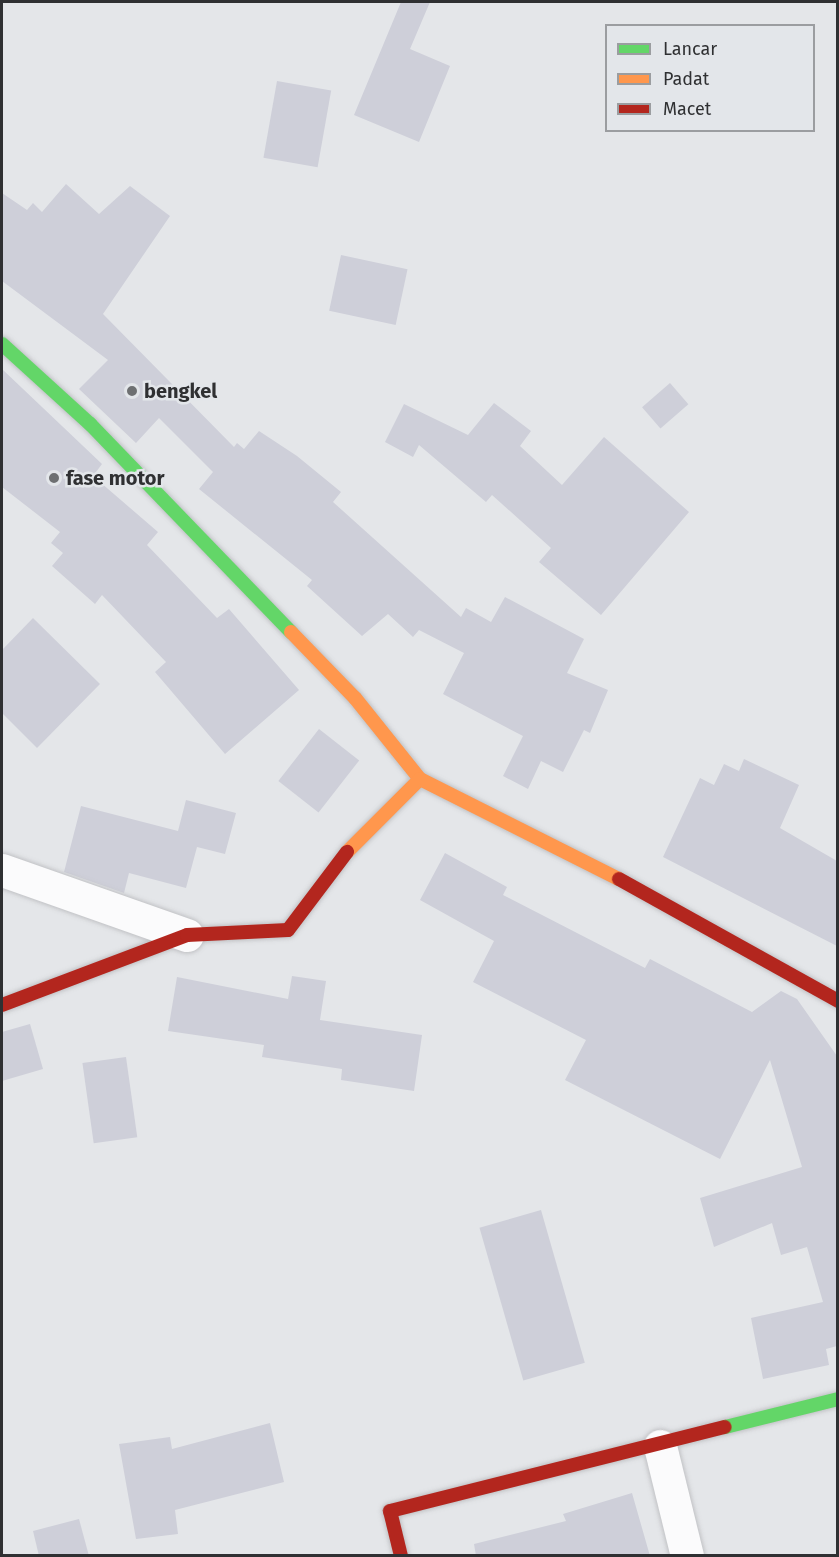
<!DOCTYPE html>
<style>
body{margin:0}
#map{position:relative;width:839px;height:1557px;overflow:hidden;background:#e4e6e9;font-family:"Fira Sans",sans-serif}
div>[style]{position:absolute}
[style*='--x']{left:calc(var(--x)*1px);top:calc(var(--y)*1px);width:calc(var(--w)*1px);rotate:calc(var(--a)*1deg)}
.building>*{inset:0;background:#cecfd9;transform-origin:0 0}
.roads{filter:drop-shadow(0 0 2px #c1c2c5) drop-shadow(0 0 2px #c1c2c5)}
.street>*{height:33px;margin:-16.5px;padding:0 16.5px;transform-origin:16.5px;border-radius:16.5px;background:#fbfbfc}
.fast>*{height:14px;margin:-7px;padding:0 7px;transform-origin:7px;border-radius:7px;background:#63d668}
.slow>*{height:14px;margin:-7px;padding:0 7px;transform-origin:7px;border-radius:7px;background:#ff974d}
.jam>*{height:14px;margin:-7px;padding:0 7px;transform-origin:7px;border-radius:7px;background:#b3261e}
.dots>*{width:16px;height:16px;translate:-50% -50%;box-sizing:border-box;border:3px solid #e3e6ea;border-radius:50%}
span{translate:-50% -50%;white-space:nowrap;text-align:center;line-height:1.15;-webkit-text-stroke:5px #e3e6ea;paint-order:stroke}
.poi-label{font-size:20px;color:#2f3032;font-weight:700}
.left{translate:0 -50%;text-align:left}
.frame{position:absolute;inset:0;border:3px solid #2f3032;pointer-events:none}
.legend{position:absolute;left:605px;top:24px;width:210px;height:108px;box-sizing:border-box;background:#e3e6ea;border:2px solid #9b9da0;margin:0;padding:8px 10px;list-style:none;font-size:18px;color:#2f3032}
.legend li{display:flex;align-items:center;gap:12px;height:30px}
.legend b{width:30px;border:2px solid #9b9da0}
</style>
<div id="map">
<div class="building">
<i style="clip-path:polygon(401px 2px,430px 2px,410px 49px,450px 66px,419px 142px,354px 115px)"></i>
<i style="left:277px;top:81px;width:55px;height:78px;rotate:10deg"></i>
<i style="clip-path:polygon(66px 184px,99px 214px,130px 186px,170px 216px,103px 314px,234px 447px,237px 443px,244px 449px,259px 431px,297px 456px,341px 492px,333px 502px,461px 617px,466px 608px,491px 622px,505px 597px,584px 639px,567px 673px,608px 690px,590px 733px,584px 730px,563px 772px,541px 761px,528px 789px,503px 776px,523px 736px,443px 694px,464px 653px,419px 630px,413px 637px,388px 614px,362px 636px,307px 586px,312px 580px,199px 489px,213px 472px,159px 418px,136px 443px,79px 389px,108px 360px,2px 281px,2px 193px,27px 210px,33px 203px,42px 212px)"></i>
<i style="left:341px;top:255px;width:68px;height:57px;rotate:12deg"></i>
<i style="clip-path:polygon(2px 369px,102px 464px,93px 476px,158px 532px,147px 545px,217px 618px,229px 609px,299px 690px,225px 754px,155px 672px,166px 662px,102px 595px,95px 604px,52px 566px,63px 553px,51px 543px,60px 532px,2px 487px)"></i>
<i style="left:670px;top:383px;width:28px;height:37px;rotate:49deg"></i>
<i style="clip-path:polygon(494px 403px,531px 431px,520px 446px,562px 485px,604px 437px,689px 512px,601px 615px,539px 562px,551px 548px,492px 495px,486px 502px,419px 445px,413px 457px,385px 442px,404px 404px,468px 435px)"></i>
<i style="clip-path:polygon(33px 618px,100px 684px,37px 748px,2px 713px,2px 650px)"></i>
<i style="left:319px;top:729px;width:51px;height:66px;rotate:38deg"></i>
<i style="clip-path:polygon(744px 759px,799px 785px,780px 828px,837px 861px,837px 946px,663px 857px,700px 778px,714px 785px,724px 764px,739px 771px)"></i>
<i style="clip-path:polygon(186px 800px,236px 813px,225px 854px,197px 847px,186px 888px,129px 873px,124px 893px,64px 872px,81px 806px,178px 831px)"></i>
<i style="clip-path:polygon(445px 853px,507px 887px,503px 895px,645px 968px,650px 959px,752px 1012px,781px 991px,797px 999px,837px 1056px,837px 1346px,826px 1349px,829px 1365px,763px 1379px,751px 1318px,823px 1302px,807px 1247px,781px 1255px,772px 1223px,714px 1247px,700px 1198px,802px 1167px,770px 1060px,720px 1159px,565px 1080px,586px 1040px,473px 982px,494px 941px,420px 900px)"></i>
<i style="clip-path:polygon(292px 976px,326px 981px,320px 1020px,422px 1035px,414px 1091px,341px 1080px,342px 1069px,262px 1057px,264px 1045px,168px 1031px,177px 977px,288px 999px)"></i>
<i style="clip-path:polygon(30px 1024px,43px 1069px,2px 1081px,2px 1032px)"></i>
<i style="left:126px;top:1057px;width:81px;height:44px;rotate:82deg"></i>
<i style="left:541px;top:1210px;width:159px;height:64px;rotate:74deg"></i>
<i style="clip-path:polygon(270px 1423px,284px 1482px,175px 1510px,178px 1534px,136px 1539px,119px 1444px,170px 1437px,172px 1449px)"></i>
<i style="clip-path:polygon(632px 1493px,650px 1556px,476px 1556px,474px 1544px,566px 1521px,563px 1514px)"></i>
<i style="clip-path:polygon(79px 1519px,89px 1556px,39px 1556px,33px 1531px)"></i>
</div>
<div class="roads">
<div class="street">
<i style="--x:2;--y:870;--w:196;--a:19.4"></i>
<i style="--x:660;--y:1446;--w:113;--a:76.2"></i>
</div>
<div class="fast">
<i style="--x:2;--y:344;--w:119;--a:42.3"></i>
<i style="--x:90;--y:424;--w:289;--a:46"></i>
<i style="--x:725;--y:1427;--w:116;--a:-13.9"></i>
</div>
<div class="slow">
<i style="--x:291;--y:632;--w:92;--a:45.9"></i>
<i style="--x:355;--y:698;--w:104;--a:51.3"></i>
<i style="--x:420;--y:779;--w:223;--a:26.7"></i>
<i style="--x:347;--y:852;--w:103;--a:-45"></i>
</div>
<div class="jam">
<i style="--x:619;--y:879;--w:251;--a:29.1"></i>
<i style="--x:2;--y:1005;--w:198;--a:-20.7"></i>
<i style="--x:187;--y:935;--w:101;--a:-2.8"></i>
<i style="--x:288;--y:930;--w:98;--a:-52.9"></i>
<i style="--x:401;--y:1556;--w:46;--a:-103.7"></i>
<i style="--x:390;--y:1511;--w:345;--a:-14.1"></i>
</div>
</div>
<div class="dots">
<i style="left:132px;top:391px;background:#6e7072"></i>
<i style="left:54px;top:478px;background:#6e7072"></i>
</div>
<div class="poi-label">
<span class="left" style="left:144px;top:391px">bengkel</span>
<span class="left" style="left:66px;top:478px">fase motor</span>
</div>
<div class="frame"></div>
<ul class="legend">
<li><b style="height:8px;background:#63d668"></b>Lancar</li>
<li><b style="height:8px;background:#ff974d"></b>Padat</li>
<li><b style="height:8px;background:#b3261e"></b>Macet</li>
</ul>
</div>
